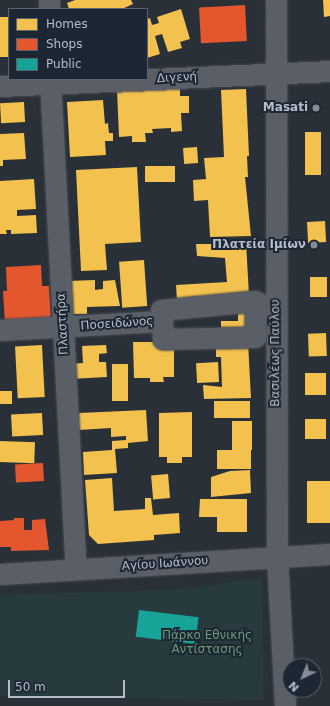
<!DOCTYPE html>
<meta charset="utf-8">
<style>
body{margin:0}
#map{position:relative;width:330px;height:706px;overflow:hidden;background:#2a3038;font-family:"DejaVu Sans",sans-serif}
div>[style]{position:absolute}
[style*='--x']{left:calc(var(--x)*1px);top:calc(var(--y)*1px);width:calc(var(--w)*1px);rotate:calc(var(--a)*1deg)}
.green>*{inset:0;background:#273a3e}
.homes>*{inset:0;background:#f2c14e;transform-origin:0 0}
.shops>*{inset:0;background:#e4572e;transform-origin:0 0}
.public>*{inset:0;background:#17a398;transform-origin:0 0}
.roads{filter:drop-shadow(0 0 1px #484c53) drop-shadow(0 0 1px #484c53)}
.minor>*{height:21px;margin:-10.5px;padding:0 10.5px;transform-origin:10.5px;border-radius:10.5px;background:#5a5e66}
.dots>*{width:11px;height:11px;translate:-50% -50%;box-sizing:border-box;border:2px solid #1d2633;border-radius:50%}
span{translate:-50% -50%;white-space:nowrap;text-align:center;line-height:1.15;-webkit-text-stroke:4px #1d2633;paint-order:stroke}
.street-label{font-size:12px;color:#b4bcc9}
.poi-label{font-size:12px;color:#b4bcc9;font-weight:700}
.right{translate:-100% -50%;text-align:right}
.park-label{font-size:12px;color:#6b9a76}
.legend{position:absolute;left:8px;top:8px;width:140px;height:72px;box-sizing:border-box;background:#1d2633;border:1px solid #59626f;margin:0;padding:5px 7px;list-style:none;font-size:12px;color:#b4bcc9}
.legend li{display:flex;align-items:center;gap:8px;height:20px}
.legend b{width:20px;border:1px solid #59626f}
.north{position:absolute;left:282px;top:658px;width:40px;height:40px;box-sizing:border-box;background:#1d2633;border:1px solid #59626f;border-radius:50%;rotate:223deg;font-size:11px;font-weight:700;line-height:16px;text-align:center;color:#b4bcc9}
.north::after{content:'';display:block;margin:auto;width:14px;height:18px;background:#848b96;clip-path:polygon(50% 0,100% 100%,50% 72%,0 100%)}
.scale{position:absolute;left:8px;top:680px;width:117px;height:18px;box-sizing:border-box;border:2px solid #b4bcc9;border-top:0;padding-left:5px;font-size:12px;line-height:14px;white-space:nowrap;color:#b4bcc9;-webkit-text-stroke:3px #1d2633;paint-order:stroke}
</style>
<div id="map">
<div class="green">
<i style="clip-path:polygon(262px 577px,264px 700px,0 696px,0 595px,189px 589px)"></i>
</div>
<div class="homes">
<i style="clip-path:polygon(75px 0,131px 0,133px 4px,122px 9px,69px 9px,67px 3px)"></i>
<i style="clip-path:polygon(323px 0,330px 0,330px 16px,324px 17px)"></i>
<i style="clip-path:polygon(181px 9px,190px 39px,180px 42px,182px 48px,168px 52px,162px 34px,155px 36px,160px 54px,147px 58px,147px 19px,150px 18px,152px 25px,159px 23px,157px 17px)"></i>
<i style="left:0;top:17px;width:9px;height:40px"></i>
<i style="clip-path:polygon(180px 87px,180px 96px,189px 96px,189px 113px,181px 113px,182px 131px,171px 132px,171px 128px,152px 129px,153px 133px,145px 133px,146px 142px,132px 142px,132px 136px,119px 137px,117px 90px)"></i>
<i style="clip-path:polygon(246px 89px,249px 156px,247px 156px,248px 177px,245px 177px,251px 236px,210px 237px,208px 200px,194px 201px,193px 180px,206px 179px,204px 158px,224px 157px,221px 90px)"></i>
<i style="clip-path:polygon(103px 100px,105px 124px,108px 123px,109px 133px,113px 133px,113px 141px,105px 141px,106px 155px,70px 157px,67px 102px)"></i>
<i style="left:24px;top:102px;width:20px;height:24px;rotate:87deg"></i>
<i style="left:305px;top:132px;width:16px;height:43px"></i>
<i style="clip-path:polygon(24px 133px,26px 159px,3px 160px,3px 166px,0 166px,0 134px)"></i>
<i style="left:197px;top:147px;width:16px;height:14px;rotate:86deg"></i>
<i style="left:175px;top:166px;width:16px;height:30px;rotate:90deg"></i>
<i style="clip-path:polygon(137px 167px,141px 242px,105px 244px,107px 270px,81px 271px,76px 170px)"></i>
<i style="clip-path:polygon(34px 179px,36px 209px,17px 210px,17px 216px,36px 215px,37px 233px,11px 234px,11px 230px,6px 230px,7px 234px,0 234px,0 181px)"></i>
<i style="left:325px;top:221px;width:21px;height:18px;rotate:87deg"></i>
<i style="clip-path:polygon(246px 242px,249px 295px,177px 301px,176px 285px,227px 282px,225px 258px,197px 256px,196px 244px,213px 244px,214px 248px,225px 247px,224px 243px)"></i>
<i style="left:144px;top:260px;width:46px;height:25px;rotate:86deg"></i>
<i style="left:310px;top:277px;width:17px;height:20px"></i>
<i style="clip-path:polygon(95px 280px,95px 290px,103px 289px,103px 281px,115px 280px,120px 306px,87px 307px,87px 314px,69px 314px,67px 281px)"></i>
<i style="clip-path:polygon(238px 310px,252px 310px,247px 335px,221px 335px,221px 321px,238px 321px)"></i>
<i style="left:326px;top:333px;width:23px;height:18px;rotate:88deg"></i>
<i style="clip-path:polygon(133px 342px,174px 342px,174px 377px,163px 377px,164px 382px,150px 382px,150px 378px,134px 378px)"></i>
<i style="clip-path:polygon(248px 342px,251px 398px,204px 399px,203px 385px,222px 387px,221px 357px,216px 357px,216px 343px)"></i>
<i style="left:42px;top:345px;width:52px;height:27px;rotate:87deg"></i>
<i style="clip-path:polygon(106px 345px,107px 353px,99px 354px,99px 362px,106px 362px,107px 377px,70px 379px,69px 364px,83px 363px,82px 346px)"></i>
<i style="left:218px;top:362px;width:20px;height:22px;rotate:87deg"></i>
<i style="left:112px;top:364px;width:16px;height:37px"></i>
<i style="left:305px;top:373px;width:21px;height:22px"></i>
<i style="left:0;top:391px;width:12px;height:13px"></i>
<i style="left:214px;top:401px;width:36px;height:17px"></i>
<i style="clip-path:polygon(146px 410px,148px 441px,128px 443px,128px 448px,115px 449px,117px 473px,84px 475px,83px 452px,112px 450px,112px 441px,126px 440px,126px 436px,111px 437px,111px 428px,79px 430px,79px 413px)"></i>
<i style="clip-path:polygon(192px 412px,192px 457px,182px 457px,182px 463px,167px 463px,167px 457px,159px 457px,159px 413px)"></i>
<i style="left:42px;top:413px;width:22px;height:31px;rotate:87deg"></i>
<i style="left:305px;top:419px;width:21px;height:20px"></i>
<i style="left:232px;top:421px;width:20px;height:29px"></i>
<i style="left:0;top:441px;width:35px;height:21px;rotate:2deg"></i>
<i style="left:251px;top:450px;width:19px;height:34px;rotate:90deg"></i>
<i style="clip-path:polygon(250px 470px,251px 493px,211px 497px,211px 477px,230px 471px)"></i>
<i style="left:168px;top:474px;width:24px;height:17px;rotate:85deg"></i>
<i style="clip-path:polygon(112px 478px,114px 511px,145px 509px,145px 498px,151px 498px,153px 515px,179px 513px,180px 533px,154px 535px,154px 540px,98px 544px,89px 535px,85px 480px)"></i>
<i style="left:307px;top:481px;width:23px;height:42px"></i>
<i style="clip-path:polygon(200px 499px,247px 499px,247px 532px,217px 532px,217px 517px,199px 517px)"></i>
</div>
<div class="shops">
<i style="left:245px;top:5px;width:36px;height:46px;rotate:87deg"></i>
<i style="clip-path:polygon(41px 265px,42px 286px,49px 286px,51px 320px,5px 323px,3px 291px,7px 291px,6px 267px)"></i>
<i style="left:43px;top:463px;width:18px;height:28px;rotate:87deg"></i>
<i style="clip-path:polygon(14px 518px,24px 518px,24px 530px,32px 530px,32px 520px,45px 519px,49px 550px,11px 551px,11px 547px,0 547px,0 521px,14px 520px)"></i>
</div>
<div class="public">
<i style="left:139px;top:610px;width:60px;height:27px;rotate:7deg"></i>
</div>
<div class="roads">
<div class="minor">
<i style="--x:49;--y:0;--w:9;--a:90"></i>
<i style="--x:276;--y:0;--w:557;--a:89.9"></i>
<i style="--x:277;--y:557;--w:149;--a:86.9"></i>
<i style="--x:50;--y:79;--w:491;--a:87"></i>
<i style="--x:0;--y:86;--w:330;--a:-2.6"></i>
<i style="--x:162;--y:321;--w:18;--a:87"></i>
<i style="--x:163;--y:339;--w:92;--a:-1.2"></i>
<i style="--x:255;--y:337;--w:36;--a:-90"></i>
<i style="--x:0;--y:330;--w:162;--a:-3.2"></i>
<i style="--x:162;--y:321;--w:11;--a:-95"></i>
<i style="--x:161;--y:310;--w:94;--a:-5.5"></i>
<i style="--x:255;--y:301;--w:24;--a:30"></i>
<i style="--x:0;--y:574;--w:331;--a:-3.5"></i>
</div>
</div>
<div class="dots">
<i style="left:316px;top:108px;background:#848b96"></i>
<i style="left:314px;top:245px;background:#848b96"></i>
</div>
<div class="street-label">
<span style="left:177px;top:78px;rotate:-3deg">Διγενή</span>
<span style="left:63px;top:324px;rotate:-93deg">Πλαστήρα</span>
<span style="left:117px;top:324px;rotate:-4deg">Ποσειδώνος</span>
<span style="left:276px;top:353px;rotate:-90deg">Βασιλέως Παύλου</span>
<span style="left:165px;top:564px;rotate:-4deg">Αγίου Ιωάννου</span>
</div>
<div class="poi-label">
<span class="right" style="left:308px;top:108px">Masati</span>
<span class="right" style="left:306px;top:245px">Πλατεία Ιμίων</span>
</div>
<div class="park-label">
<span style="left:207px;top:643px">Πάρκο Εθνικής<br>Αντίστασης</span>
</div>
<ul class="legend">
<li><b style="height:11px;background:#f2c14e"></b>Homes</li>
<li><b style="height:11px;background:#e4572e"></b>Shops</li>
<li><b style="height:11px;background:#17a398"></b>Public</li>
</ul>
<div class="north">N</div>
<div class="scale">50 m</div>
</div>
